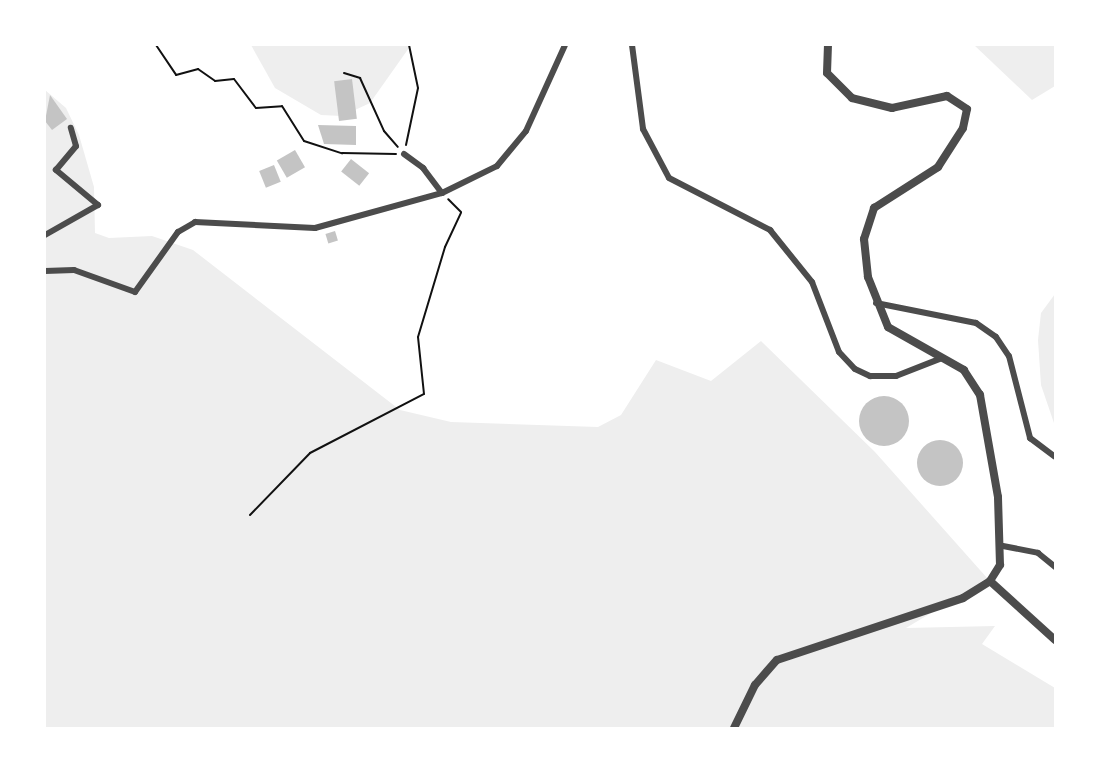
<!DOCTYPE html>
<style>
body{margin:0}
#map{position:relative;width:1100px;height:773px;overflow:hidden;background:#fff;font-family:Jost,sans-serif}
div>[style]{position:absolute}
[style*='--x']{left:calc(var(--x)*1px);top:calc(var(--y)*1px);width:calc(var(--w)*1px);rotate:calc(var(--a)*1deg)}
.green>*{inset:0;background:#eee}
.building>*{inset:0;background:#c4c4c4;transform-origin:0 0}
.round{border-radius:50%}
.path>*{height:2px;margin:-1px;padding:0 1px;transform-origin:1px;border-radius:1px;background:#111}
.minor>*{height:6px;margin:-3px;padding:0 3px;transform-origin:3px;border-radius:3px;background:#4c4c4c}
.tertiary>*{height:8px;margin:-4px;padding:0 4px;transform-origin:4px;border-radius:4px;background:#4c4c4c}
span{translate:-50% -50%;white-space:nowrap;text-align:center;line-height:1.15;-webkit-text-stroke:5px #fff;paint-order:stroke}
.frame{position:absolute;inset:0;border:46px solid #fff;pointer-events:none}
</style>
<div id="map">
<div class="green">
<i style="clip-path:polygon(251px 45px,411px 45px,370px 103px,342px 116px,321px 115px,275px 88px)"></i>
<i style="clip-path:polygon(974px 45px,1055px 45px,1055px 86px,1032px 100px)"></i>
<i style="clip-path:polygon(45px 90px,66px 108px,79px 135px,94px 187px,95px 233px,109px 238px,152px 236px,193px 250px,400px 410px,451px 422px,598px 427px,621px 415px,656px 360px,711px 381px,761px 341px,875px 452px,988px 579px,906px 628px,995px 626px,982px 644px,1055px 688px,1055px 728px,45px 728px)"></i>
<i style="clip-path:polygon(1055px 294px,1055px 426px,1041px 385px,1038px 340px,1041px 313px)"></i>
</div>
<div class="building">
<i style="left:352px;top:79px;width:40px;height:18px;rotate:83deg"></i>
<i style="clip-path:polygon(50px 95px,67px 119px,52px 130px,45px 121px)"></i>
<i style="clip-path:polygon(318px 125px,356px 126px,356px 145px,324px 144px)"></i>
<i style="left:295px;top:150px;width:20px;height:21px;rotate:60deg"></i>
<i style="left:351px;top:159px;width:23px;height:16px;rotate:38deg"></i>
<i style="left:274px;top:165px;width:18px;height:16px;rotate:68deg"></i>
<i style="left:335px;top:231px;width:10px;height:10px;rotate:73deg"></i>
<i class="round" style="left:859px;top:396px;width:50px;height:50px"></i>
<i class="round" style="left:917px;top:440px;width:46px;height:46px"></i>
</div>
<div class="path">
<i style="--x:156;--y:45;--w:36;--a:56"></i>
<i style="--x:176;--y:75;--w:23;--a:-15"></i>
<i style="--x:198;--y:69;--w:21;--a:35"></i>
<i style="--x:215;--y:81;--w:19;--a:-6"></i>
<i style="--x:234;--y:79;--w:36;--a:53"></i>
<i style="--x:256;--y:108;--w:26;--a:-4"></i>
<i style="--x:282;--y:106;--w:41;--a:57.8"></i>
<i style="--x:304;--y:141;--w:40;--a:18"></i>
<i style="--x:342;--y:153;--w:54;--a:1.1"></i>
<i style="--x:344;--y:73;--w:17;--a:17"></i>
<i style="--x:360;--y:78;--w:58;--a:65.6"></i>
<i style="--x:384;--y:131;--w:21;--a:49"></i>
<i style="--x:406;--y:145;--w:58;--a:-78.1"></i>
<i style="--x:418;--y:88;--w:44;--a:-101.8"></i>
<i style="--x:250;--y:515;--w:86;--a:-45.9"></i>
<i style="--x:310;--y:453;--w:128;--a:-27.4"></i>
<i style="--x:424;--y:394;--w:57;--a:-96"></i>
<i style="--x:418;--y:337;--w:94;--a:-73.3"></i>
<i style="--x:445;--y:247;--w:38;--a:-65"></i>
<i style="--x:461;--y:212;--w:18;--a:-135"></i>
</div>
<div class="minor">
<i style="--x:632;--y:45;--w:85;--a:82.5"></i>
<i style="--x:643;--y:129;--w:55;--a:62"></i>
<i style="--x:669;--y:178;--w:114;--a:27.2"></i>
<i style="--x:770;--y:230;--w:67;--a:51.1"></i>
<i style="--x:812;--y:282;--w:75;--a:68.9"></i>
<i style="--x:839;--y:352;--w:23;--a:47"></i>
<i style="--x:855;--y:369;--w:17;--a:25"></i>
<i style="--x:870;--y:376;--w:26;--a:0"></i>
<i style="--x:896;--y:376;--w:49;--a:-21.4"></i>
<i style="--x:404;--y:154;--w:24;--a:36"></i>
<i style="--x:423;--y:168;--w:31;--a:53"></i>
<i style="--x:45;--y:235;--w:61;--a:-29.5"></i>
<i style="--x:98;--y:205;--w:55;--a:-140.2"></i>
<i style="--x:56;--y:170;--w:31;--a:-50"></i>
<i style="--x:76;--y:146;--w:19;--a:-106"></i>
<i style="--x:45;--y:271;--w:29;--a:-2"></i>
<i style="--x:74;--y:270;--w:65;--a:19.8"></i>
<i style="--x:135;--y:292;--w:74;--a:-54.4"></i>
<i style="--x:178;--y:232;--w:20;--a:-30"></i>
<i style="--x:195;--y:222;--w:120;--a:2.9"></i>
<i style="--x:315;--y:228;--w:132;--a:-15.4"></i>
<i style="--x:442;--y:193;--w:61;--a:-26.1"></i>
<i style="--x:497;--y:166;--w:45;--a:-50.4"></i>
<i style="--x:526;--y:131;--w:94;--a:-65.6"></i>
<i style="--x:876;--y:303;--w:102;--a:11.3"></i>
<i style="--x:976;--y:323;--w:24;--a:35"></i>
<i style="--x:996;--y:337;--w:23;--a:56"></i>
<i style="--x:1009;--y:356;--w:85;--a:75.6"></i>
<i style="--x:1030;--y:438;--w:31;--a:37"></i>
<i style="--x:1003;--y:546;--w:36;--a:11"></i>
<i style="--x:1038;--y:553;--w:22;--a:39"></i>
</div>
<div class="tertiary">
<i style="--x:990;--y:581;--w:88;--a:42.2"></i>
<i style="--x:734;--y:728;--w:48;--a:-64"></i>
<i style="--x:755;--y:685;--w:33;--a:-49"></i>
<i style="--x:777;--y:660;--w:196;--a:-18.4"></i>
<i style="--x:963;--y:598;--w:32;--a:-32"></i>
<i style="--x:990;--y:581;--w:19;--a:-58"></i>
<i style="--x:1000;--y:565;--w:68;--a:-91.7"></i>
<i style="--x:998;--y:497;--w:104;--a:-100"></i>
<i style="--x:980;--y:395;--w:30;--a:-123"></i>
<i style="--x:964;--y:370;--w:87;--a:-150.5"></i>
<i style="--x:888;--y:327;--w:54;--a:-111.8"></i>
<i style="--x:868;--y:277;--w:38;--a:-96"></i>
<i style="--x:864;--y:239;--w:33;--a:-72"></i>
<i style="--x:874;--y:208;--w:76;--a:-32.6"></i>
<i style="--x:938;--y:167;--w:46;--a:-57.3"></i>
<i style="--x:963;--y:128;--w:19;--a:-78"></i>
<i style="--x:967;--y:109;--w:24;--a:-147"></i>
<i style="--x:947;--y:96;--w:56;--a:167.7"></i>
<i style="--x:892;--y:108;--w:41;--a:-166"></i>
<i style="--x:852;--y:98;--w:35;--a:-135"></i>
<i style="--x:827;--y:73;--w:28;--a:-88"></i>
</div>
<div class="frame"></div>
</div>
